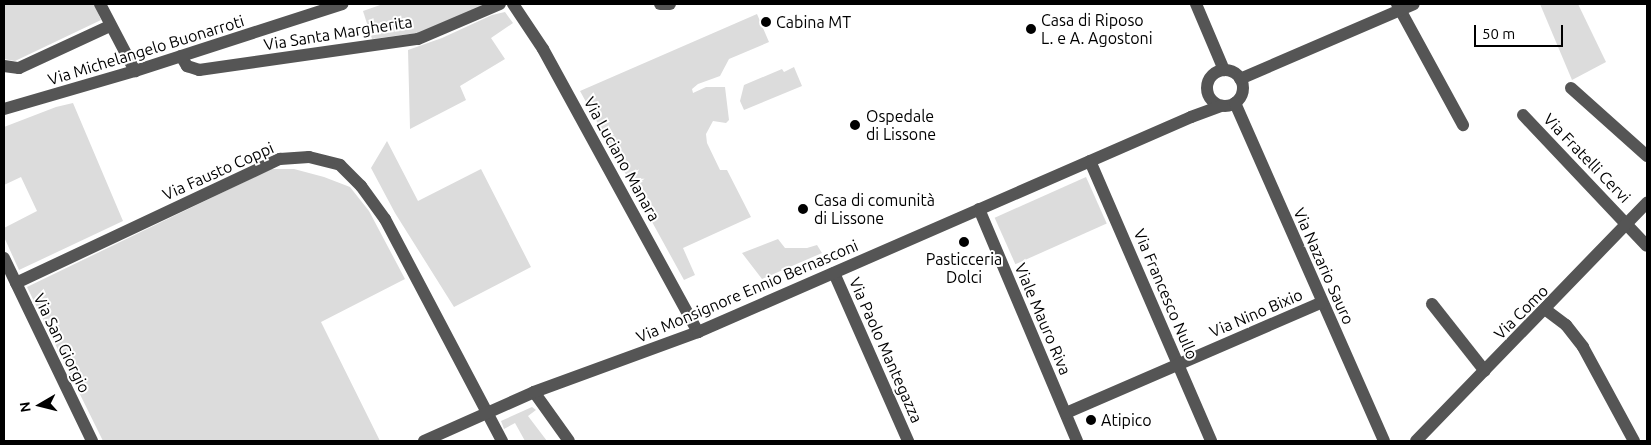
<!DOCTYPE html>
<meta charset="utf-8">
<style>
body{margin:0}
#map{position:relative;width:1651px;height:445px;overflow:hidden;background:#fff;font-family:Ubuntu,sans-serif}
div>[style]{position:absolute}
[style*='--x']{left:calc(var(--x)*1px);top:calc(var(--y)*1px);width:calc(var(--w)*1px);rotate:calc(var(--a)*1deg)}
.green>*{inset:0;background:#dcdcdc;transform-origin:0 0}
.minor>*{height:12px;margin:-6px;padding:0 6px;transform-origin:6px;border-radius:6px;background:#555}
.minor>.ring{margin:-6px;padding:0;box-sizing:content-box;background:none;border:12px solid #555;border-radius:50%}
.dots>*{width:14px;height:14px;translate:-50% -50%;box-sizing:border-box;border:2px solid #fff;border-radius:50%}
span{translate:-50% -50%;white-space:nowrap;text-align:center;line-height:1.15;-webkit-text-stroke:4px #fff;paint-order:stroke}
.poi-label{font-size:16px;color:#000}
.left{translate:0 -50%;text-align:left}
.street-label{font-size:16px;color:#000}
.frame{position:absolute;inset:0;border:5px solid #000;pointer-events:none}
.north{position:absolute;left:15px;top:380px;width:50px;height:50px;-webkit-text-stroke:4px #fff;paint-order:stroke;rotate:262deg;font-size:14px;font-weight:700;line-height:20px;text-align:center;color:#000}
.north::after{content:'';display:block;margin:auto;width:18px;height:22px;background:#000;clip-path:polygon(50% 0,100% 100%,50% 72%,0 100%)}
.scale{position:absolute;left:1474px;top:25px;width:89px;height:22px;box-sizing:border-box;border:2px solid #000;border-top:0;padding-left:6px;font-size:15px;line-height:18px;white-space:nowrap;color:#000;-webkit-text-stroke:4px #fff;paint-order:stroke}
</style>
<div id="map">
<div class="green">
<i style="clip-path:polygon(4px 4px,94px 4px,101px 20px,15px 61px,4px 59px)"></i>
<i style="clip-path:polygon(383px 4px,488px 4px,424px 32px,372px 39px,363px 11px)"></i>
<i style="clip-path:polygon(1540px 4px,1578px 4px,1606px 62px,1572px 80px)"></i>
<i style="clip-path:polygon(505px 12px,513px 23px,491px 38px,505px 59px,460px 86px,466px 100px,410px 129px,408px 50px,442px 38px,492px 15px)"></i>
<i style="clip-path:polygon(757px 14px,769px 42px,729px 59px,720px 76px,698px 84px,692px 89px,693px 93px,706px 87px,725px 87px,729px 120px,726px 123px,713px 121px,706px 134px,707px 143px,720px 170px,727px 170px,751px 217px,683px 248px,695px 275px,684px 280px,580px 91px)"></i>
<i style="clip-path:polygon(794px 67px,802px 86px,744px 110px,740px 101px,744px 85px,782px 69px,784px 72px)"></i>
<i style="clip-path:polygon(73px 103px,123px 221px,19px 270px,4px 237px,4px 228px,37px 211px,21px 177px,4px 185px,4px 127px,56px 107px)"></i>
<i style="clip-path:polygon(387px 141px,418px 201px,481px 169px,531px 267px,454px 307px,395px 213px,371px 168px)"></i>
<i style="clip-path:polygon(271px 169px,294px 169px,324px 177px,350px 187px,369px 211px,405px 279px,321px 322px,380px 441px,103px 441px,27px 287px)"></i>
<i style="left:1086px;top:177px;width:51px;height:100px;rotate:66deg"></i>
<i style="clip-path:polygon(778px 239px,785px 248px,807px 248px,817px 245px,822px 253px,762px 279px,742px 253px)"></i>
<i style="clip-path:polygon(532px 407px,536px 410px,528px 416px,547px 441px,525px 441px,515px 423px,504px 429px,501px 421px)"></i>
</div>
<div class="minor">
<i style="--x:100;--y:4;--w:76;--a:62.4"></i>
<i style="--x:513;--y:4;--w:54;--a:56.3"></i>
<i style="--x:543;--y:49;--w:323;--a:61.3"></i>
<i style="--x:660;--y:4;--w:10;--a:0"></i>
<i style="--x:1196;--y:4;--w:72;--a:67"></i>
<i style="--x:1397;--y:4;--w:138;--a:61.4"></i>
<i style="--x:181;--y:56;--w:12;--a:59"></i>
<i style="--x:187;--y:66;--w:13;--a:18"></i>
<i style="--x:199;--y:70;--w:221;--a:-8.1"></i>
<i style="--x:418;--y:39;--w:89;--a:-23.1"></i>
<i style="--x:4;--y:66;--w:15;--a:8"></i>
<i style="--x:19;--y:68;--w:100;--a:-24.8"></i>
<i class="ring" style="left:1207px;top:70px;width:24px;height:24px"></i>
<i style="--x:1240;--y:79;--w:189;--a:-23.3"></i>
<i style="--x:1571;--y:88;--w:102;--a:41.8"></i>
<i style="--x:1235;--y:103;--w:369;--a:66.2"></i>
<i style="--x:4;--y:109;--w:136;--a:-16.2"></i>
<i style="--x:135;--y:71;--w:218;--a:-17.9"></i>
<i style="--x:1523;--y:115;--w:180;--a:46.6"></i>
<i style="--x:1090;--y:161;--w:305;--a:66.6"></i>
<i style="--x:979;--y:209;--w:252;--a:67.1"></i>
<i style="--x:4;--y:258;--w:203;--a:64.3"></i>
<i style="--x:834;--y:273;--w:184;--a:66.2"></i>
<i style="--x:16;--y:283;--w:292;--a:-25.2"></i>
<i style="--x:280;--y:159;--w:29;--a:-4"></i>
<i style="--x:309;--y:157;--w:32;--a:14"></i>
<i style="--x:340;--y:165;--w:30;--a:45"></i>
<i style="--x:361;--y:186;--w:41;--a:54"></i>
<i style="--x:385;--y:219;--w:251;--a:62.2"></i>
<i style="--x:1432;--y:304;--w:85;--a:51.7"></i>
<i style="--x:1546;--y:310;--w:25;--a:37"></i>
<i style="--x:1566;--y:325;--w:28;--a:52"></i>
<i style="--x:1583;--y:347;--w:107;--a:61.5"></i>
<i style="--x:534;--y:392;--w:60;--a:54.5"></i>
<i style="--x:1066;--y:413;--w:279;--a:-23.4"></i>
<i style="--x:424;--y:441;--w:120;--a:-24"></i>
<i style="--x:534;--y:392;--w:175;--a:-20.1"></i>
<i style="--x:698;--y:332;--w:538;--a:-23.56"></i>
<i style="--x:1191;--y:117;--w:33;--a:-20"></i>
<i style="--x:1416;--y:441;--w:332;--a:-45.9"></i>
</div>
<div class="dots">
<i style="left:766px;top:22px;background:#000"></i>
<i style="left:1031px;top:29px;background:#000"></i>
<i style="left:855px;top:125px;background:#000"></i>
<i style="left:803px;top:209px;background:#000"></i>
<i style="left:964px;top:242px;background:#000"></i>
<i style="left:1091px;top:420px;background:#000"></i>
</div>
<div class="poi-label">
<span class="left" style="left:1041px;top:29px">Casa di Riposo<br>L. e A. Agostoni</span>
<span class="left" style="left:776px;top:22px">Cabina MT</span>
<span class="left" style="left:866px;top:125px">Ospedale<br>di Lissone</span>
<span class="left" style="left:814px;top:209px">Casa di comunità<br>di Lissone</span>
<span style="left:964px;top:268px">Pasticceria<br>Dolci</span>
<span class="left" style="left:1101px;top:420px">Atipico</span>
</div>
<div class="street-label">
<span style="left:338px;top:33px;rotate:-9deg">Via Santa Margherita</span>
<span style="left:146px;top:50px;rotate:-17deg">Via Michelangelo Buonarroti</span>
<span style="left:1587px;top:158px;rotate:46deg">Via Fratelli Cervi</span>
<span style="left:622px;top:159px;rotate:61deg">Via Luciano Manara</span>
<span style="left:218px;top:171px;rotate:-24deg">Via Fausto Coppi</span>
<span style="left:1324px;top:266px;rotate:66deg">Via Nazario Sauro</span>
<span style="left:747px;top:291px;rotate:-23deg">Via Monsignore Ennio Bernasconi</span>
<span style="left:1166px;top:294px;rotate:67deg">Via Francesco Nullo</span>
<span style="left:1521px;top:312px;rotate:-45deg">Via Como</span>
<span style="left:1256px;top:313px;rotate:-23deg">Via Nino Bixio</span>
<span style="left:1043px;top:319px;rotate:67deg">Viale Mauro Riva</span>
<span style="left:62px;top:343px;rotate:64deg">Via San Giorgio</span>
<span style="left:886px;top:350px;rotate:66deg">Via Paolo Mantegazza</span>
</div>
<div class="frame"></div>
<div class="north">N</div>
<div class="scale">50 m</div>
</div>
